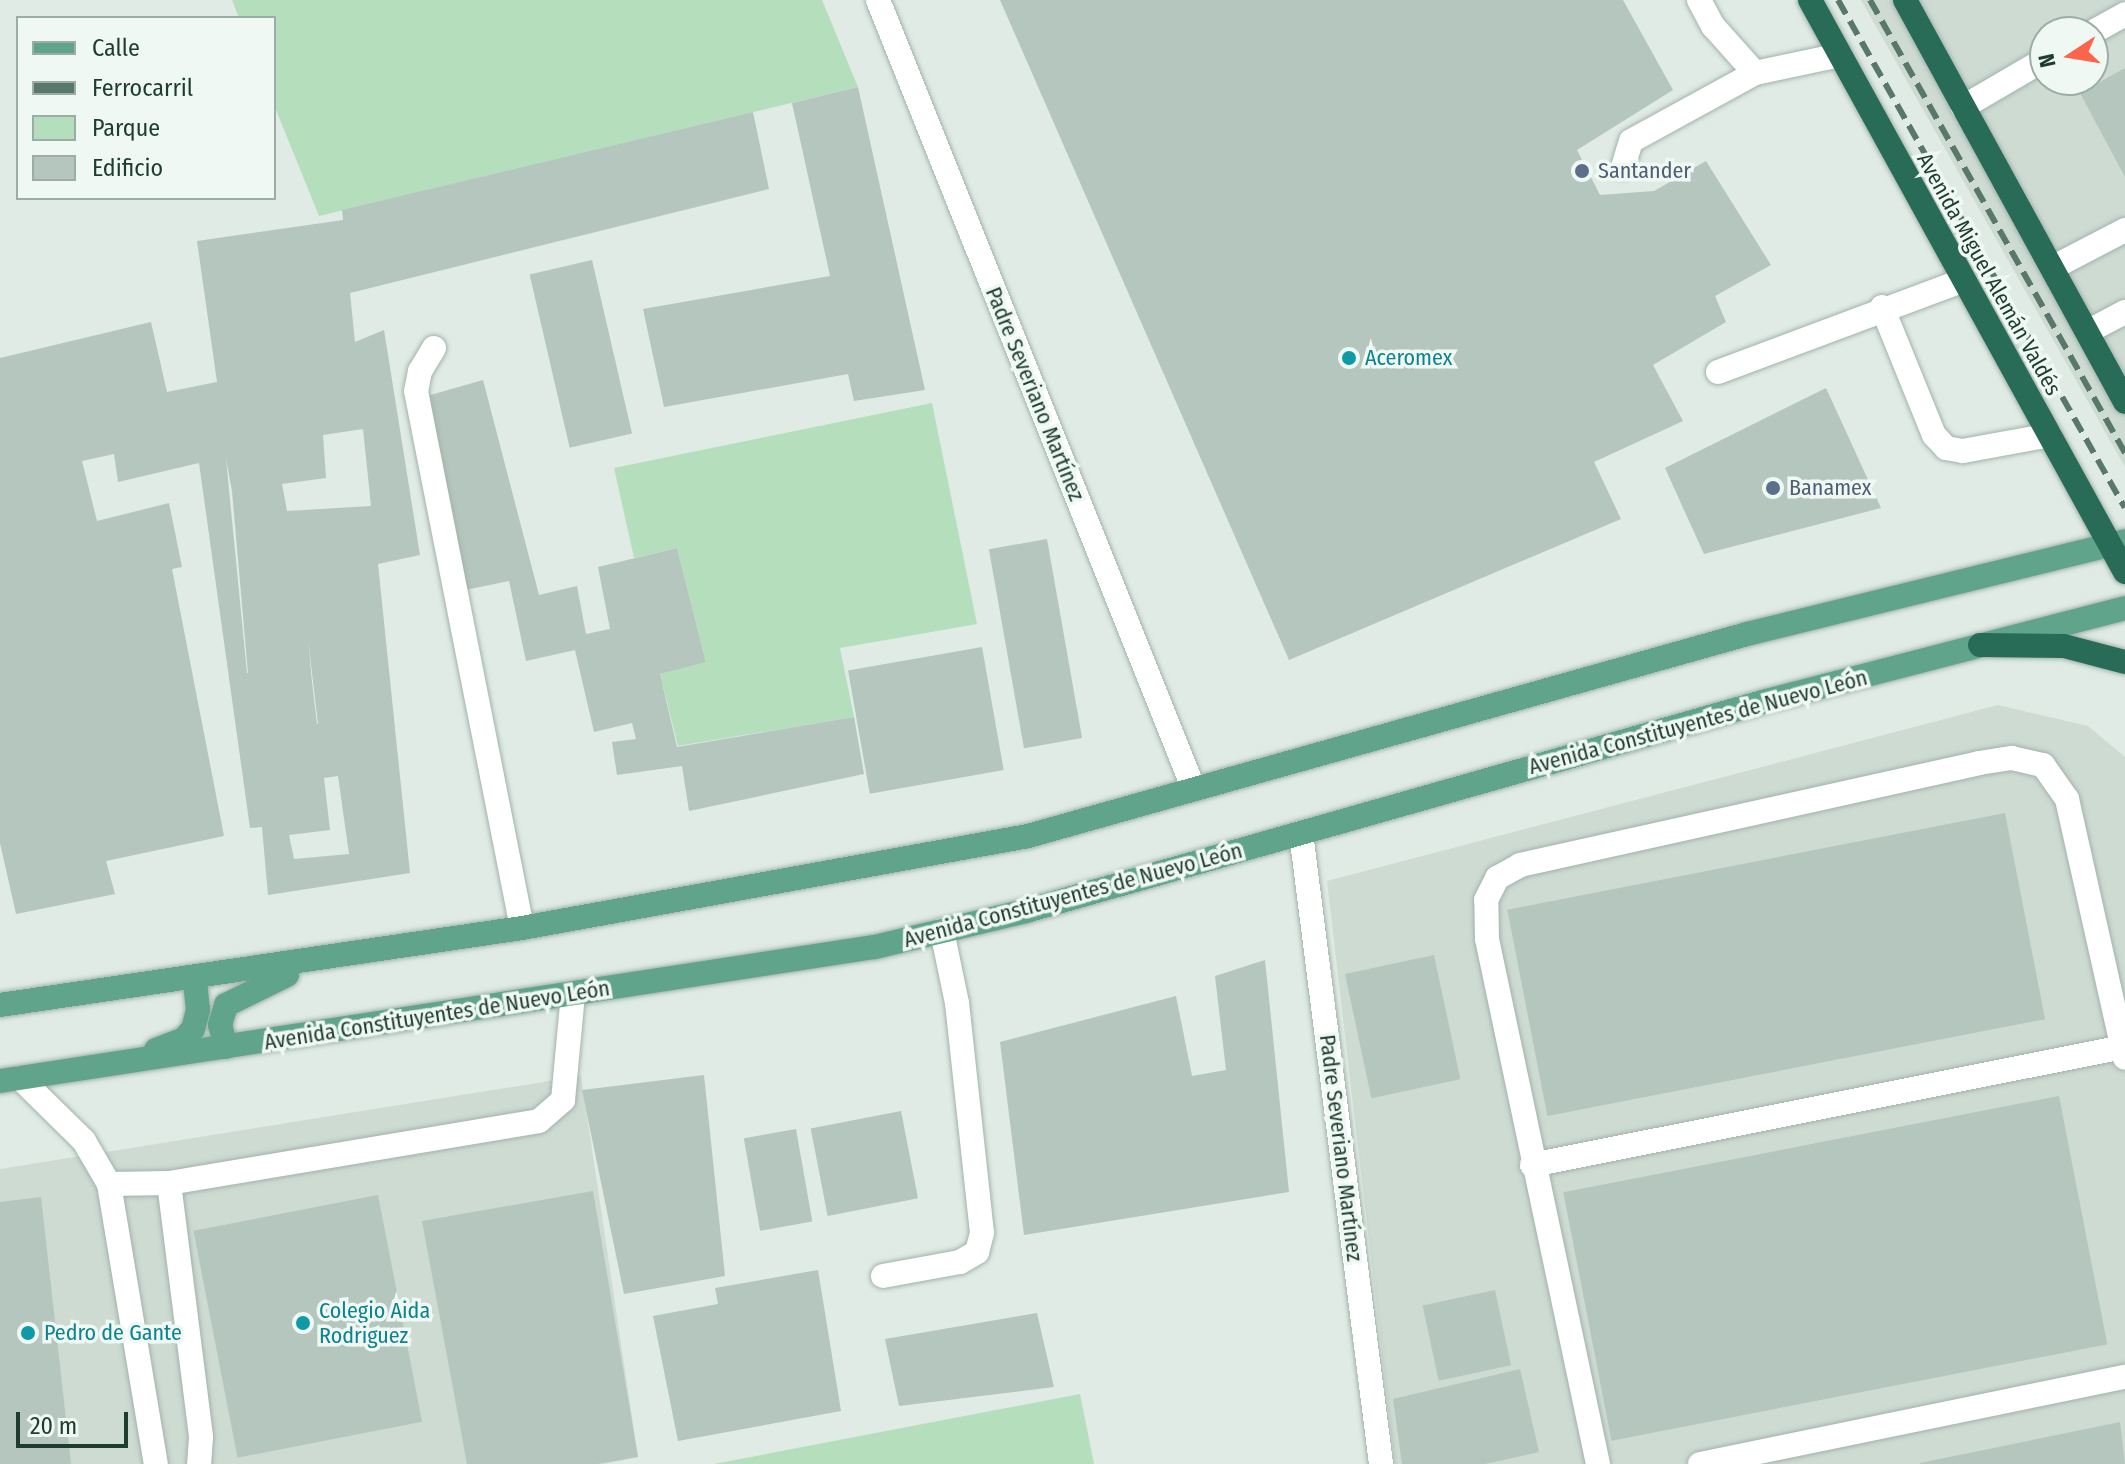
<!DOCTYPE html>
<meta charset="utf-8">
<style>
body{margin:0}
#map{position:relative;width:2125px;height:1464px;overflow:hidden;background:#dfebe4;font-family:"Fira Sans Condensed",sans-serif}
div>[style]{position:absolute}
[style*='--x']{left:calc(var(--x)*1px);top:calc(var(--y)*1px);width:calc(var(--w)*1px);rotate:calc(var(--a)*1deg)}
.built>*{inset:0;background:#cddbd3}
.green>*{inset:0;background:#b5dfbc}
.building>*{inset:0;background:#b4c6bd;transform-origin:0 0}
.roads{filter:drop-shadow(0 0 2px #a2b3ab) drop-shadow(0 0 2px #a2b3ab)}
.minor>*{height:24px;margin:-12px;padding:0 12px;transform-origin:12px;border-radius:12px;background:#fff}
.major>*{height:24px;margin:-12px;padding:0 12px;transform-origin:12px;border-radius:12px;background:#60a48b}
.highway>*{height:24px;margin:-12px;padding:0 12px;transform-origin:12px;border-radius:12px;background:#286b56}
.rail>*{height:6px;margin-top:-3px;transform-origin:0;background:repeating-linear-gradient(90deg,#59786c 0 16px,transparent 0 24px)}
.dots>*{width:22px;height:22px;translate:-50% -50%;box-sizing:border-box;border:4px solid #eff8f3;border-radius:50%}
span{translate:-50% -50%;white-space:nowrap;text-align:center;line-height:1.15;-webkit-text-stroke:7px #eff8f3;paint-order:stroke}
.service-label{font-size:22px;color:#4e5e75}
.left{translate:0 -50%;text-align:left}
.street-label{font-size:22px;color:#1f3c31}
.culture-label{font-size:22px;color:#0d838f}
.legend{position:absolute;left:16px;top:16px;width:260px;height:184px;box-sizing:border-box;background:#eff8f3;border:2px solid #9cada5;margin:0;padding:10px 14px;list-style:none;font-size:24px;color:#1f3c31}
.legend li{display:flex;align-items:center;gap:16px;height:40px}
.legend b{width:40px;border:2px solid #9cada5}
.north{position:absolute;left:2029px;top:16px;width:80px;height:80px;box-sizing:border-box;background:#eff8f3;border:2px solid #9cada5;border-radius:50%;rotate:258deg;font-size:22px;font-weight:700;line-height:32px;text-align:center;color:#1f3c31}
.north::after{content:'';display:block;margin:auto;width:28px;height:36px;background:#fc644c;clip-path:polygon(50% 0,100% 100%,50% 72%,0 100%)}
.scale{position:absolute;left:16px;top:1412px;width:112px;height:36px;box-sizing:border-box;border:4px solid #1f3c31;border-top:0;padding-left:10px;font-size:24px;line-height:28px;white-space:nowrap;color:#1f3c31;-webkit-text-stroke:6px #eff8f3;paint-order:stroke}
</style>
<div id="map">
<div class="built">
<i style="clip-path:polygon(evenodd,1861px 0,2125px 0,2125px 467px,1861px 0,2045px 32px,2093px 32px,2093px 80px,2045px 80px,2045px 32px)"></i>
<i style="clip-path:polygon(1998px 705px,2088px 726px,2125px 757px,2125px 1464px,1395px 1464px,1327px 881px)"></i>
<i style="clip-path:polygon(581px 1076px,638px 1457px,604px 1464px,0 1464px,0 1169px)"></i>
</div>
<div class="green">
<i style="clip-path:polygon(232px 0,822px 0,858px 87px,319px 216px,274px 105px,274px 18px,239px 18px)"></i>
<i style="clip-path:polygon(932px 403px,977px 624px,840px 648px,854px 717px,678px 746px,660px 674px,706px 661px,677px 548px,634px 558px,614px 468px)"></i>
<i style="clip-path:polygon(1080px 1394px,1094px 1464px,714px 1464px)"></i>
</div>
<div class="building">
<i style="clip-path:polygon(1000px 0,1623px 0,1673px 90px,1577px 150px,1600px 195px,1654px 191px,1706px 161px,1771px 265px,1715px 296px,1726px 322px,1653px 365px,1683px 421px,1594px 462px,1621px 519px,1289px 660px)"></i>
<i style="clip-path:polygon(2125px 68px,2125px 177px,2080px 93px)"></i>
<i style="clip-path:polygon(858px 87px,925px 390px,854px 401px,848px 374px,664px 407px,643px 309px,830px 276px,792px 103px)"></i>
<i style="clip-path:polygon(evenodd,753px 112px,769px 189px,350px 293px,355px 342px,384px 330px,420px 555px,378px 564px,410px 873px,268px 895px,262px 827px,250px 828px,199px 463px,118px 482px,114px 454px,82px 461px,97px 521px,169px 503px,182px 567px,172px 569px,224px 836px,106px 861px,115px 894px,16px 914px,0 843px,0 358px,151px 322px,167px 392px,217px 382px,197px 241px,343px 220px,342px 210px,753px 112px,363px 429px,371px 506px,287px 511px,282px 484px,326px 478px,323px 435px,363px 429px,753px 112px,226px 459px,232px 491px,248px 673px,247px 673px,226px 459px,753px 112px,308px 639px,318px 724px,317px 724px,312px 682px,308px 639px,753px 112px,338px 776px,349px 854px,294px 859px,289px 835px,330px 830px,324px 778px,338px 776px)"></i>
<i style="left:592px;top:260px;width:178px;height:64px;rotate:77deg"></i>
<i style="clip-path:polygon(483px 380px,539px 595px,577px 586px,586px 634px,610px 629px,598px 567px,677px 548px,706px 662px,660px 674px,677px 747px,854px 717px,864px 774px,689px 811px,682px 766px,617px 775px,612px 742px,636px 739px,632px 723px,594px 732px,575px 650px,526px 661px,509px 581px,465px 590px,420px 398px)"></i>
<i style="clip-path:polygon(1826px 388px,1881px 508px,1704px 554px,1665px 468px)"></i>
<i style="left:1047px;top:539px;width:202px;height:59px;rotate:80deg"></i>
<i style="left:982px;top:647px;width:125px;height:136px;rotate:80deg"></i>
<i style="left:2005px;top:813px;width:210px;height:507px;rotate:79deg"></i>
<i style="left:1434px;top:955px;width:127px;height:91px;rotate:78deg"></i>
<i style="clip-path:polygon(1265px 960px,1289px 1192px,1024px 1235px,1000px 1042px,1176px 996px,1192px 1076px,1226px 1070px,1215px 976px)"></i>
<i style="clip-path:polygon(704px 1075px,725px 1276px,624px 1294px,582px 1090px)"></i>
<i style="left:2059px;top:1096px;width:253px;height:505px;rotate:79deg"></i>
<i style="left:901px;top:1111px;width:89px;height:92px;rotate:79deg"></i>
<i style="left:796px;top:1129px;width:94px;height:53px;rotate:80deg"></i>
<i style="clip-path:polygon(593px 1191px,638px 1457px,597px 1464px,467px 1464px,422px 1221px)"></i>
<i style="left:378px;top:1195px;width:231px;height:188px;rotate:79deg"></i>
<i style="clip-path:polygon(41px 1197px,71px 1464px,0 1464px,0 1202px)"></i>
<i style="clip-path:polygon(818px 1270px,841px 1411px,678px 1441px,653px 1316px,718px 1304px,715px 1288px)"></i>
<i style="left:1495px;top:1290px;width:77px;height:74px;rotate:78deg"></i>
<i style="clip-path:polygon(1037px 1313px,1054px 1387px,899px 1406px,885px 1339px)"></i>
<i style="clip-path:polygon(1520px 1369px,1539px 1452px,1485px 1464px,1402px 1464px,1393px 1399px)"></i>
<i style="clip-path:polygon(2120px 1422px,2125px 1464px,1920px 1464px,1920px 1463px)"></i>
</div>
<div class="roads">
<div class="minor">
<i style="--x:878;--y:0;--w:848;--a:68.19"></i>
<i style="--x:1699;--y:0;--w:30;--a:62"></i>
<i style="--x:1713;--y:26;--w:63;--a:48.2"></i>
<i style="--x:1755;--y:73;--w:87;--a:-12"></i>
<i style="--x:2093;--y:32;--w:37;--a:-29"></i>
<i style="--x:1963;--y:107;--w:95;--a:-30.3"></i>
<i style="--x:1623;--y:167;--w:27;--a:-73"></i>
<i style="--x:1631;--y:141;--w:141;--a:-28.7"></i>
<i style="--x:2052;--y:268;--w:82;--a:-27.5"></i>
<i style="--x:1882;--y:307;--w:138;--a:67.9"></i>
<i style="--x:1934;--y:435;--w:18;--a:47"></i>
<i style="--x:1946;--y:448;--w:17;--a:10"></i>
<i style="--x:1963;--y:451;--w:88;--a:-10.4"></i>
<i style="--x:2087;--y:332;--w:43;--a:-27.8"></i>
<i style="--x:434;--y:348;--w:27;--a:121"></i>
<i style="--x:420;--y:371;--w:20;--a:101"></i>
<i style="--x:416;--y:391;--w:547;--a:78.83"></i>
<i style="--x:1718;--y:372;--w:260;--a:-20.5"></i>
<i style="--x:1301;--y:833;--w:636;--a:82.77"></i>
<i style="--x:20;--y:1078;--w:90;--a:44.5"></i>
<i style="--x:84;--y:1141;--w:50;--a:59.8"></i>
<i style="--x:109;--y:1184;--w:284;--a:80.5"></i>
<i style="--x:1532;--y:1165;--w:603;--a:-11.29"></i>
<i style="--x:169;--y:1183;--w:375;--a:-9.5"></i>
<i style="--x:539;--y:1121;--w:32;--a:-41"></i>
<i style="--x:563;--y:1100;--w:106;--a:-84.6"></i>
<i style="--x:109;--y:1184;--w:60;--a:-1"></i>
<i style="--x:169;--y:1183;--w:256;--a:82.8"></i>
<i style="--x:201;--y:1437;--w:27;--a:94"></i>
<i style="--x:883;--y:1276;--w:78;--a:-10.3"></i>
<i style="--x:960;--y:1262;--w:20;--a:-30"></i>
<i style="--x:977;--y:1252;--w:20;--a:-75"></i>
<i style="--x:982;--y:1233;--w:231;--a:-96.2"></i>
<i style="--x:957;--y:1003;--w:74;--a:-101.8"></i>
<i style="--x:1598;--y:1464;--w:537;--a:-101.94"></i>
<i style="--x:1487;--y:939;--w:39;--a:-91"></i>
<i style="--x:1486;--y:900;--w:25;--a:-63"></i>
<i style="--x:1497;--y:878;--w:26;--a:-29"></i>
<i style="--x:1520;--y:865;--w:470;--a:-12.5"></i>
<i style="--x:1979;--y:763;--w:33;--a:-9"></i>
<i style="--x:2012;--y:758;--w:32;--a:13"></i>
<i style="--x:2043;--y:765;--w:42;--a:54.8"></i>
<i style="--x:2067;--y:799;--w:265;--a:77.4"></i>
<i style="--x:1700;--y:1464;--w:434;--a:-11.6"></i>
</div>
<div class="major">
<i style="--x:0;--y:1005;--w:528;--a:-8.39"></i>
<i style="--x:522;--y:928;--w:514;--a:-10.3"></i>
<i style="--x:1028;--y:836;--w:747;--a:-15.69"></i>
<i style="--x:1747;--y:634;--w:389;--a:-13.8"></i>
<i style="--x:226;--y:1047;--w:23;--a:-105"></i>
<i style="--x:220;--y:1025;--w:21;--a:-73"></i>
<i style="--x:226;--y:1005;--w:68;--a:-26.2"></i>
<i style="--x:156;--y:1050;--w:30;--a:-21"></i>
<i style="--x:184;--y:1039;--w:13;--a:-48"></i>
<i style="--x:193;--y:1029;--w:20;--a:-75"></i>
<i style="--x:198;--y:1010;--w:30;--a:-96"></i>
<i style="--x:0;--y:1081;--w:885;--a:-8.71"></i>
<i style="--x:875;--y:947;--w:155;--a:-13.4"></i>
<i style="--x:1026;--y:911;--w:769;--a:-15.84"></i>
<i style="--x:1766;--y:701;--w:371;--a:-14.5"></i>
</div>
<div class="highway">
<i style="--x:1810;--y:0;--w:653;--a:61.16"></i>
<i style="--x:1905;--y:0;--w:458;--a:61.3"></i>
<i style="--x:1980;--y:645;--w:84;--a:0.7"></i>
<i style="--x:2064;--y:646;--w:63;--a:14.7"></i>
</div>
</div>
<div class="rail">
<i style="--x:1838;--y:0;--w:583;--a:60.54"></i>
<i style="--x:1870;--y:0;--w:520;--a:60.62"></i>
</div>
<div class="dots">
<i style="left:1582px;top:171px;background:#5c6f8a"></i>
<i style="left:1349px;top:358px;background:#0f9aa8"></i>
<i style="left:1773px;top:488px;background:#5c6f8a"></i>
<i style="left:303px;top:1323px;background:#0f9aa8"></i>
<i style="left:28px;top:1333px;background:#0f9aa8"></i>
</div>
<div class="service-label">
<span class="left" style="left:1598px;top:171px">Santander</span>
<span class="left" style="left:1789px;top:488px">Banamex</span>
</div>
<div class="street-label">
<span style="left:1989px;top:274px;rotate:61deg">Avenida Miguel Alemán Valdés</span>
<span style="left:1035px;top:394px;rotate:68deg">Padre Severiano Martínez</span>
<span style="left:1698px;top:722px;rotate:-15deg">Avenida Constituyentes de Nuevo León</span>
<span style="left:1073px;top:895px;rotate:-15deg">Avenida Constituyentes de Nuevo León</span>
<span style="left:437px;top:1015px;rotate:-9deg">Avenida Constituyentes de Nuevo León</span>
<span style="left:1341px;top:1148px;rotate:83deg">Padre Severiano Martínez</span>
</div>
<div class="culture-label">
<span class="left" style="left:1365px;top:358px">Aceromex</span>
<span class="left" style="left:319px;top:1323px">Colegio Aida<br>Rodriguez</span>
<span class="left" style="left:44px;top:1333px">Pedro de Gante</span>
</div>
<ul class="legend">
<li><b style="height:10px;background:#60a48b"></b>Calle</li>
<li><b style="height:10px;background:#59786c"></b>Ferrocarril</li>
<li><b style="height:22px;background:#b5dfbc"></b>Parque</li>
<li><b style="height:22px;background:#b4c6bd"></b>Edificio</li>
</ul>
<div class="north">N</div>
<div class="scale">20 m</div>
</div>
